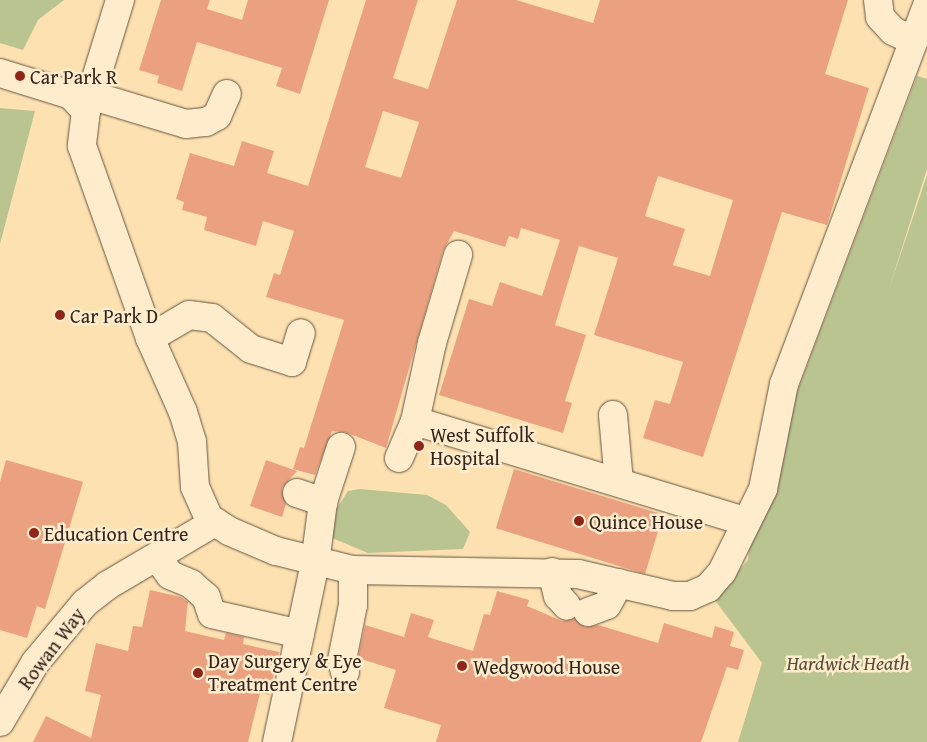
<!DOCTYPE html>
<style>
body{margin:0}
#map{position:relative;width:927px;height:742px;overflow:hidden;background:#fde1b1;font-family:"Gentium Book Plus",serif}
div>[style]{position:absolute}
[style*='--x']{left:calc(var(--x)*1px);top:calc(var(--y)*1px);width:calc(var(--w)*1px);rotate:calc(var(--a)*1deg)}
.green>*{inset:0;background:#bac490}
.building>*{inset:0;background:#eba17f;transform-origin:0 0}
.roads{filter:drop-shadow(0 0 1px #665443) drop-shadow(0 0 1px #665443)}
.minor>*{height:28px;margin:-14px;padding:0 14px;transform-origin:14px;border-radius:14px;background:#feeccc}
.dots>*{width:14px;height:14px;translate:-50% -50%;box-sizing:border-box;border:2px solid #feeccc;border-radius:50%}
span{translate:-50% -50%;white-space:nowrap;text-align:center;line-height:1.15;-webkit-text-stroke:5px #feeccc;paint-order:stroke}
.poi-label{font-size:20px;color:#34251e}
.left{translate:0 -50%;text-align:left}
.street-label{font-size:20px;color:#34251e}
.park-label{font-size:20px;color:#564d3a;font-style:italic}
</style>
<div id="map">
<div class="green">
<i style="clip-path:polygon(0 0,64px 0,38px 20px,23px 50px,0 43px)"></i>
<i style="clip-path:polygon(917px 76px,927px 79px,927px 169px,888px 292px,927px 175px,927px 742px,738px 742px,762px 663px,714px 599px,748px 560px,751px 528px,789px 413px)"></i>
<i style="clip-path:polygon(0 108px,35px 111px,0 244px)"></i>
<i style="clip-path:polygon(360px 489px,427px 495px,446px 505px,470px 532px,463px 549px,368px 553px,332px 538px,337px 508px,348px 491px)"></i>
</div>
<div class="building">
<i style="clip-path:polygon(161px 0,210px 0,207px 9px,242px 20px,248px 0,329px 0,300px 94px,276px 86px,282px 68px,197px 42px,182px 91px,157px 83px,159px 76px,139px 70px)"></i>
<i style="clip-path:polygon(evenodd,366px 0,418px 0,393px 78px,428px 89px,457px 0,516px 0,593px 23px,600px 0,848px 0,825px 74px,869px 88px,827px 225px,782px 212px,703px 457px,643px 438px,655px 400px,670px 404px,683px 362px,594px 335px,618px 258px,579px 246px,555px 325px,586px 335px,565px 401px,572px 403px,563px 433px,439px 395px,469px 299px,492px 306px,500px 282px,542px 296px,560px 240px,521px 228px,518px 239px,509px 236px,505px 247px,454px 231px,443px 251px,386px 448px,345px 432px,332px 431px,315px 475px,293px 469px,300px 447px,304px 448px,344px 320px,266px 297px,274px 273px,280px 275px,294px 231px,263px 221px,256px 246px,204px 230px,207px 217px,182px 210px,184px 202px,176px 199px,190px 153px,234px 166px,242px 141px,274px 151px,267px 173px,308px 186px,366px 0,383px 111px,419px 122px,401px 178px,365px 167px,383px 111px,366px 0,658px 176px,733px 200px,710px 276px,673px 265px,685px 229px,645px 216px,658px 176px)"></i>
<i style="clip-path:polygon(6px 460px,83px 482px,45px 609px,37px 606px,27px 638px,0 630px,0 482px)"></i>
<i style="clip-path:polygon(266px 460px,297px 471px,282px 488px,286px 504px,282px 517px,250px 506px)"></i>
<i style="left:514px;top:469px;width:156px;height:62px;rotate:17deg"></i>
<i style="clip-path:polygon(150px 590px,181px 597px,188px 602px,185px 631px,224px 640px,226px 633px,244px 637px,243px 644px,279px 652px,269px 695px,260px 693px,248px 742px,33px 742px,46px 716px,91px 738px,101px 695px,85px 691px,96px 643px,128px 651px,133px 626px,142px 627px)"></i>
<i style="clip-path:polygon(497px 591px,529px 600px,527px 606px,562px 621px,575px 619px,585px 627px,598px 625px,658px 643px,664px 623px,712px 638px,715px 626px,734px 632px,730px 646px,744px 650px,738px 670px,727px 667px,701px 742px,436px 742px,441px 725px,384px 708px,396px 670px,358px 658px,365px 625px,404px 637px,411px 613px,434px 620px,428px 637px,473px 651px,484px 614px,490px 615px)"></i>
</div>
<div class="roads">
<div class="minor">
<i style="--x:120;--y:0;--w:116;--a:107"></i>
<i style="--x:86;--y:111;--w:35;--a:97"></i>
<i style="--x:82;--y:146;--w:204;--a:70.5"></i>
<i style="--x:150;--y:338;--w:81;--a:66"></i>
<i style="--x:183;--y:412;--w:31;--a:73"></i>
<i style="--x:192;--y:442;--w:45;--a:86.2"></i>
<i style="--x:195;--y:487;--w:34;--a:66"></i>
<i style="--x:209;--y:518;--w:24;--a:33"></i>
<i style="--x:229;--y:531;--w:51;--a:23.1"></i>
<i style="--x:276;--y:551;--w:79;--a:13.9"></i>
<i style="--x:353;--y:570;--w:225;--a:1"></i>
<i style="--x:578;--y:574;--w:98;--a:13"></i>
<i style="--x:673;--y:596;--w:17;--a:0"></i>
<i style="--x:690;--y:596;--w:20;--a:-24"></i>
<i style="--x:708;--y:588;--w:21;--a:-49"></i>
<i style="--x:722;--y:572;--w:93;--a:-63.7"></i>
<i style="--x:763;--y:489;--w:107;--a:-78.7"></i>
<i style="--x:784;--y:384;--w:405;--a:-69.3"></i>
<i style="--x:878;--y:0;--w:17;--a:83"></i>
<i style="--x:880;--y:17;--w:19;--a:47"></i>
<i style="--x:893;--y:31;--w:23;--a:25"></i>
<i style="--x:0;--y:73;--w:74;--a:17.2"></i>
<i style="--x:71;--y:95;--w:22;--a:47"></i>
<i style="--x:90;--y:95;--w:100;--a:16.8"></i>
<i style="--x:186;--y:124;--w:20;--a:-6"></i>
<i style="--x:206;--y:122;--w:13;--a:-29"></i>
<i style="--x:217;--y:116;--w:24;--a:-66"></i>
<i style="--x:150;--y:338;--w:45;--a:-30.5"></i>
<i style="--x:189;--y:315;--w:23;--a:7"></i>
<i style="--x:212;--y:318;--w:50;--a:38.5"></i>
<i style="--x:251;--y:349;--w:43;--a:17.6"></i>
<i style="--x:292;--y:362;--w:30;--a:-73"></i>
<i style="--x:613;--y:415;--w:67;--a:84.9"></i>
<i style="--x:415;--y:421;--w:344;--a:16.9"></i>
<i style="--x:399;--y:458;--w:40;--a:-66.6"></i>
<i style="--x:415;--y:421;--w:80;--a:-77.7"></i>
<i style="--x:432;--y:343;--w:92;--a:-73.5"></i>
<i style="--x:297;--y:493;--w:28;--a:19"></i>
<i style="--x:157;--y:557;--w:22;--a:54"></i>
<i style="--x:170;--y:575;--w:23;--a:23"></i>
<i style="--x:191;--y:584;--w:20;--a:41"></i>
<i style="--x:206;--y:597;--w:18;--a:71"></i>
<i style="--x:212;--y:614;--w:90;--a:12.8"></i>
<i style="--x:552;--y:572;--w:25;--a:76"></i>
<i style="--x:558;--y:596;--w:13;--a:48"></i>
<i style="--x:588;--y:612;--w:20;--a:-20"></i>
<i style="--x:607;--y:605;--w:25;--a:-61"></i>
<i style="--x:345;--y:672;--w:12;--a:-104"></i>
<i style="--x:342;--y:660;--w:56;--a:-78.7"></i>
<i style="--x:353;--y:605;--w:35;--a:-90"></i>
<i style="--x:0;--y:722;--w:69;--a:-59.3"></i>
<i style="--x:35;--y:663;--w:78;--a:-50.2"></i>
<i style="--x:85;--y:603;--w:29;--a:-38"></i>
<i style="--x:108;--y:585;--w:124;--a:-30.5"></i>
<i style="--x:277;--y:742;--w:183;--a:-78"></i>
<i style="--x:315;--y:563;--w:62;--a:-82.5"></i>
<i style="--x:323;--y:502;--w:58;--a:-71.9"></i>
</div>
</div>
<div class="dots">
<i style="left:20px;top:76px;background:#8f2418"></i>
<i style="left:60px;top:315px;background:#8f2418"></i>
<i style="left:419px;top:446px;background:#8f2418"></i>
<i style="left:579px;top:521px;background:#8f2418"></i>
<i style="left:34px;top:533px;background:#8f2418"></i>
<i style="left:462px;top:666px;background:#8f2418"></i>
<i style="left:198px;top:673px;background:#8f2418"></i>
</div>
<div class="poi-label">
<span class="left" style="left:30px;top:76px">Car Park R</span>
<span class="left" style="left:70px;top:315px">Car Park D</span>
<span class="left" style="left:430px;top:446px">West Suffolk<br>Hospital</span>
<span class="left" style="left:589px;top:521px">Quince House</span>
<span class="left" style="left:44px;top:533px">Education Centre</span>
<span class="left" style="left:208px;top:672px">Day Surgery &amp; Eye<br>Treatment Centre</span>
<span class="left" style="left:473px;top:666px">Wedgwood House</span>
</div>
<div class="street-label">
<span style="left:51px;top:648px;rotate:-53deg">Rowan Way</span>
</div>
<div class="park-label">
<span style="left:848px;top:662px">Hardwick Heath</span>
</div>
</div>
